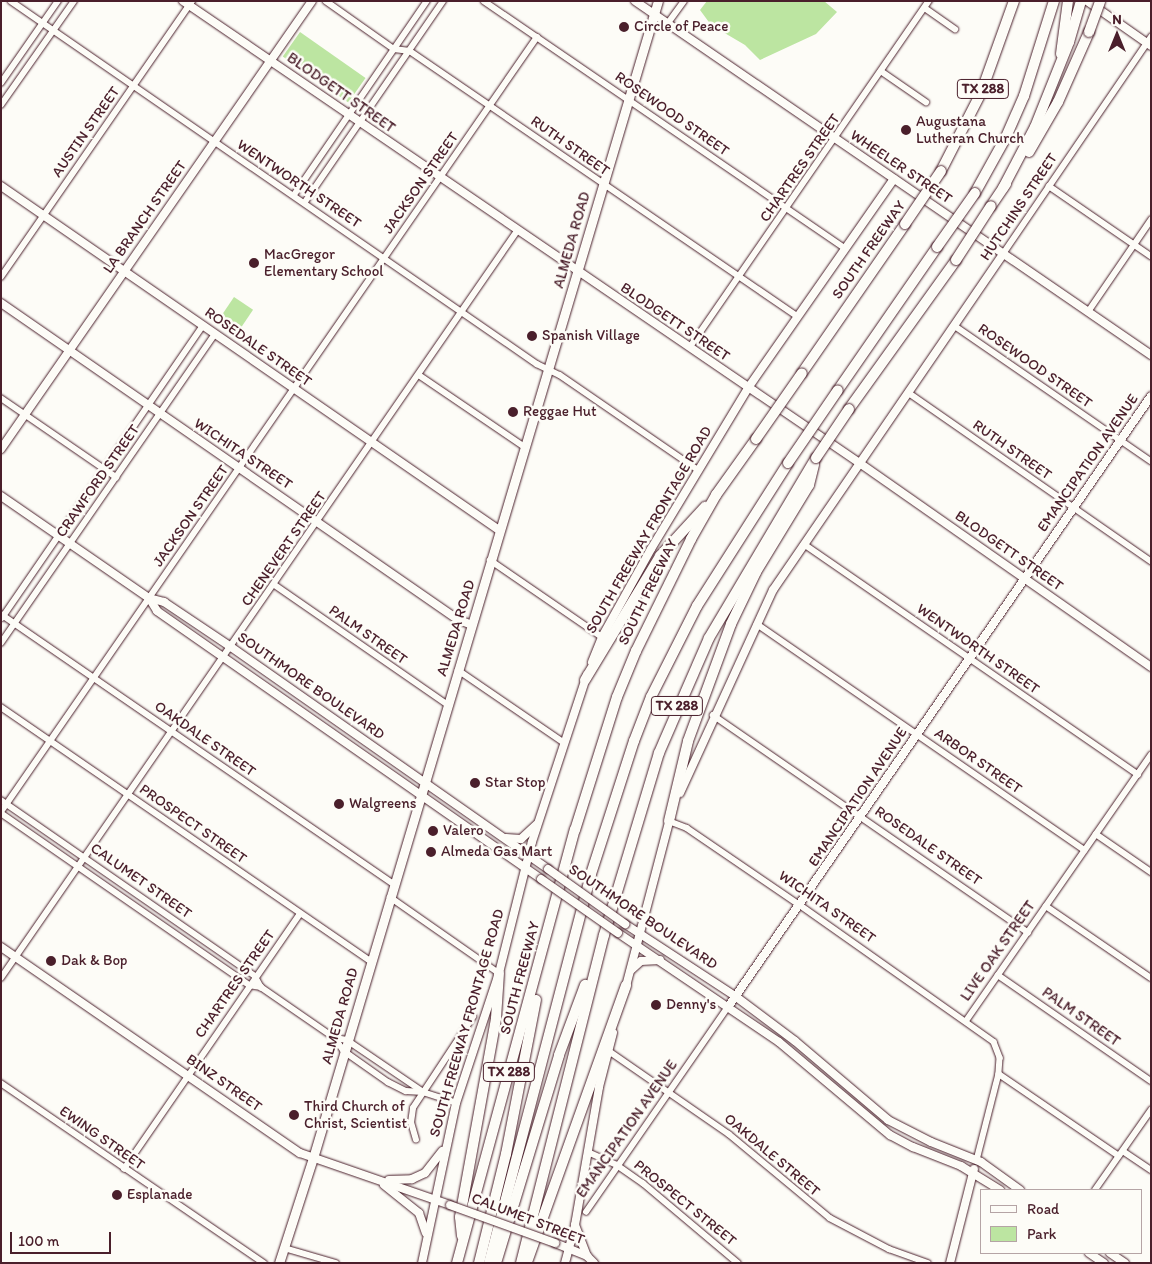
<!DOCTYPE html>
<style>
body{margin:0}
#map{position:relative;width:1152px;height:1264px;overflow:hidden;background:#fdfcf7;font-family:Itim,sans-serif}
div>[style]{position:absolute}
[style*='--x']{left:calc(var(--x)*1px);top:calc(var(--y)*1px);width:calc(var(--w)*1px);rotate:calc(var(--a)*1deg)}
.green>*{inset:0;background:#bce5a1;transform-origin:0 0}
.roads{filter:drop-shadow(0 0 1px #4a1f2b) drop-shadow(0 0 1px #4a1f2b)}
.street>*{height:5.5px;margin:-2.75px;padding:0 2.75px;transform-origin:2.75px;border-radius:2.75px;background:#fdfcf7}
.secondary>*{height:8px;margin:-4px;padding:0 4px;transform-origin:4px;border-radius:4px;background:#fdfcf7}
.primary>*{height:9px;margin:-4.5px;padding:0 4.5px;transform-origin:4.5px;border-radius:4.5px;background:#fdfcf7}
.highway>*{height:10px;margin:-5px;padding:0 5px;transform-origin:5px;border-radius:5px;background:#fdfcf7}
.bridges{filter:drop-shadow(0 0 1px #4a1f2b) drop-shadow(0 0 1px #4a1f2b)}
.secondary-bridge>*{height:8px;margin:-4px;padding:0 4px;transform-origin:4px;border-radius:4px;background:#fdfcf7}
.highway-bridge>*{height:10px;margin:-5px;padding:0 5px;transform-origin:5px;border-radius:5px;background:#fdfcf7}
.dots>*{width:14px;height:14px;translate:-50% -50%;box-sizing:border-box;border:2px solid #fdfcf7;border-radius:50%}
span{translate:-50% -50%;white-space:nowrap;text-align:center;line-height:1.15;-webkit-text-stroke:5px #fdfcf7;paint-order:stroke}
.shield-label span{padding:1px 4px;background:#fdfcf7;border:1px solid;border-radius:4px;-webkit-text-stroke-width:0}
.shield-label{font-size:14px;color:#4a1f2b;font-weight:700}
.poi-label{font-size:15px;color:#4a1f2b}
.left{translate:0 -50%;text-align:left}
.street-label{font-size:15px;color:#4a1f2b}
.frame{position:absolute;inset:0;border:2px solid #4a1f2b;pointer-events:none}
.legend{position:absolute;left:980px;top:1189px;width:162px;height:65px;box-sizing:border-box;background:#fdfcf7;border:1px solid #b5a4a5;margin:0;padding:6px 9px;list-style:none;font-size:15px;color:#4a1f2b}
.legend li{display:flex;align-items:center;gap:10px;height:25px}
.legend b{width:25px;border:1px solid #b5a4a5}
.north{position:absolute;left:1092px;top:10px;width:50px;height:50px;-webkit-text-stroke:4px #fdfcf7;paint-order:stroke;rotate:0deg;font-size:14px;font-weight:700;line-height:20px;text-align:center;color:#4a1f2b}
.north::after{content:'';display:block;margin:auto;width:18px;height:22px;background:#4a1f2b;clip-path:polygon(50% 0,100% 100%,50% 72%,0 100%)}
.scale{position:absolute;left:10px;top:1232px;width:101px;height:22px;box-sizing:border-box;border:2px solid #4a1f2b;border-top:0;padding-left:6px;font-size:15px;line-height:18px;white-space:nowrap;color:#4a1f2b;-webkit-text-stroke:4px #fdfcf7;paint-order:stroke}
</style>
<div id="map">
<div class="green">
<i style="clip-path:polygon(707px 1px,824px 1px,837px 12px,816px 34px,760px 60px,745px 45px,711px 25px,700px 10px)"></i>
<i style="left:300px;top:32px;width:80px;height:30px;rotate:35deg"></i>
<i style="left:234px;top:297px;width:23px;height:22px;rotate:34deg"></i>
</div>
<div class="roads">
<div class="street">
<i style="--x:11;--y:1;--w:639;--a:34.61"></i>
<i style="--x:537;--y:364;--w:25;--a:26"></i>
<i style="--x:560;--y:375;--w:168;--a:34.5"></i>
<i style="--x:326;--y:1;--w:83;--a:35.2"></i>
<i style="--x:394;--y:49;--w:16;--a:7"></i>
<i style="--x:410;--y:51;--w:470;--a:34.4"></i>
<i style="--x:484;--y:1;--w:437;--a:34.4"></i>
<i style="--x:925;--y:8;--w:37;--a:35"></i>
<i style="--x:668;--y:23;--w:27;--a:-54"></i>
<i style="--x:881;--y:71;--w:55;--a:34.6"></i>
<i style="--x:1;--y:83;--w:100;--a:-55.2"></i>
<i style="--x:1;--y:105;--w:127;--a:-54.9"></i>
<i style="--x:1049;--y:186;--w:124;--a:34.5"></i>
<i style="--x:294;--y:195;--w:235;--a:-55.6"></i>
<i style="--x:305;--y:202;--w:244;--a:-55.5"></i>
<i style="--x:1003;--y:254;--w:263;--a:-55.7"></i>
<i style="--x:1;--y:277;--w:336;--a:-55.3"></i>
<i style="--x:1088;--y:312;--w:112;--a:-55.6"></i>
<i style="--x:955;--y:326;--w:238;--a:34.6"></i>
<i style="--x:690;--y:347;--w:421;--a:-55.4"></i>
<i style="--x:419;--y:375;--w:128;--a:34.2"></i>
<i style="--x:909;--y:393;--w:295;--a:34.8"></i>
<i style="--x:1;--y:398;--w:140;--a:34.5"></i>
<i style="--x:804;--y:544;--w:406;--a:34.6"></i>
<i style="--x:490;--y:560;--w:136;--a:34.5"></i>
<i style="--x:275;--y:585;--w:211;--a:34.7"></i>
<i style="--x:1;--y:614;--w:477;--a:34.5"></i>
<i style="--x:2;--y:618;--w:355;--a:-55.5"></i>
<i style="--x:757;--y:624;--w:398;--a:34.6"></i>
<i style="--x:1;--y:643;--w:376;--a:-55.3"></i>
<i style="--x:458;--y:670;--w:127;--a:34.4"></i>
<i style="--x:1;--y:707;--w:448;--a:34.5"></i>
<i style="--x:713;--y:715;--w:383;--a:34.6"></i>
<i style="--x:1;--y:800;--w:309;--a:34.7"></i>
<i style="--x:255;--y:976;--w:13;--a:61"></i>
<i style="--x:1;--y:812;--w:942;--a:-55.33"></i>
<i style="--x:1;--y:813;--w:302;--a:34.7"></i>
<i style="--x:249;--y:985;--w:12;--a:9"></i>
<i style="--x:261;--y:987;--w:90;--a:34.6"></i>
<i style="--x:335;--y:1038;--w:16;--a:55"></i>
<i style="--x:344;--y:1051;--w:54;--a:35.2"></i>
<i style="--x:388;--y:1082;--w:20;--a:27"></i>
<i style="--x:406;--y:1091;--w:17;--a:3"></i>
<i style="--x:423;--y:1092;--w:35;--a:18"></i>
<i style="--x:669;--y:821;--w:19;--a:21"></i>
<i style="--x:687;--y:828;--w:137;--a:34.3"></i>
<i style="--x:800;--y:905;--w:237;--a:35.2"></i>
<i style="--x:994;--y:1042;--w:17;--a:69"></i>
<i style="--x:1000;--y:1058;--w:16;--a:94"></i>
<i style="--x:999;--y:1074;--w:89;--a:104.3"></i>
<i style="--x:1096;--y:834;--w:67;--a:34.6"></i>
<i style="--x:390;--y:897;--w:133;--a:34.9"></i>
<i style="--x:1046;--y:906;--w:127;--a:34.4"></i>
<i style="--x:998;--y:975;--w:186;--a:34.7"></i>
<i style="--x:1;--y:978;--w:908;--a:-55.36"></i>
<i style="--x:966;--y:1021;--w:324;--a:-55.2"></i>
<i style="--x:335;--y:1038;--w:12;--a:9"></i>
<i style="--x:347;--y:1040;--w:91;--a:34.2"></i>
<i style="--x:609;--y:1051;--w:146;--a:34.7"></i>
<i style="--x:729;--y:1134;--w:131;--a:39.7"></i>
<i style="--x:830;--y:1218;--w:67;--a:27.7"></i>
<i style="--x:889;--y:1249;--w:41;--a:19.7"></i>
<i style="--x:999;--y:1074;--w:145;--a:34.3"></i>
<i style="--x:1;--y:1083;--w:319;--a:34.4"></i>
<i style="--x:416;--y:1140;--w:18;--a:-106"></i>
<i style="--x:411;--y:1123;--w:15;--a:-82"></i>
<i style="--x:413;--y:1108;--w:109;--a:-56.6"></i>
<i style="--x:1123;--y:1151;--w:34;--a:34"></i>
<i style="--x:588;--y:1152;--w:32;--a:24"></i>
<i style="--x:617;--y:1165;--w:32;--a:35"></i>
<i style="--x:643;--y:1183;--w:124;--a:40.1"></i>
<i style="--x:124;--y:1169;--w:310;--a:-55.4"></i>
<i style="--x:1095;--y:1190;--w:98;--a:-55"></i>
<i style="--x:586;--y:1212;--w:249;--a:-55.3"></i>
<i style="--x:284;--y:1248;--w:54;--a:16.1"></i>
</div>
<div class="secondary">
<i style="--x:183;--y:1;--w:821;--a:34.33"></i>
<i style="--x:861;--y:464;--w:354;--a:35"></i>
<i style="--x:635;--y:1;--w:626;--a:34.45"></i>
<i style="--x:1087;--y:1;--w:78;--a:35.1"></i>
<i style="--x:1;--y:186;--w:605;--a:34.64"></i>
<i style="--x:1;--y:303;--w:555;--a:34.72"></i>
<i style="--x:457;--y:619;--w:16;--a:22"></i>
<i style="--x:1;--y:449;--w:545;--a:-55.23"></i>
<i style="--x:1;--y:496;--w:180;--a:34.6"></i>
<i style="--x:149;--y:598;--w:16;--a:15"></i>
<i style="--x:164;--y:602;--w:81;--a:33.9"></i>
<i style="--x:231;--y:647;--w:387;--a:35"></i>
<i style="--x:149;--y:598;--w:15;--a:58"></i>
<i style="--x:157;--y:611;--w:468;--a:34.9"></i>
<i style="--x:592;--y:662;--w:27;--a:-68"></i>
<i style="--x:602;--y:637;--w:101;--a:-60.9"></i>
<i style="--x:651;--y:549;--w:188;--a:-58.9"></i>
<i style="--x:748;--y:388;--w:255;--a:-55.1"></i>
<i style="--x:680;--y:793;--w:223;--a:-65.4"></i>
<i style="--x:773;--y:590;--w:407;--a:-55.6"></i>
<i style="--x:506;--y:838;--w:15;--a:4"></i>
<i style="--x:521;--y:839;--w:21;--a:-43"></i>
<i style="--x:625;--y:924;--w:131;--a:33.2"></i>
<i style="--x:735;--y:996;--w:75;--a:36.9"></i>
<i style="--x:795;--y:1041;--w:122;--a:40.3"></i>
<i style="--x:888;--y:1120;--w:48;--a:27.1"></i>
<i style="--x:931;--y:1142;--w:54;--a:21.8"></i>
<i style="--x:981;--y:1162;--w:48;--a:35.7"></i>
<i style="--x:618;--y:933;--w:194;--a:34.1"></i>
<i style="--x:779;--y:1042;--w:145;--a:40"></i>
<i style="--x:890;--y:1135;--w:26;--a:28"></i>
<i style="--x:913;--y:1147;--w:52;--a:21.6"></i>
<i style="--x:961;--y:1166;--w:46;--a:31.6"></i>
<i style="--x:1;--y:947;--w:363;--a:34.6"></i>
<i style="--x:300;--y:1153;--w:159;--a:19.1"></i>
<i style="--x:631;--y:970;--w:13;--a:-42"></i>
<i style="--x:641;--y:961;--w:19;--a:-3"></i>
<i style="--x:625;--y:990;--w:178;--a:-75.3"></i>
<i style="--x:728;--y:1007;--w:743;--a:-55.3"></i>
<i style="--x:389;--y:1180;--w:23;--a:-2"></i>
<i style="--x:412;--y:1179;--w:14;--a:-25"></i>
<i style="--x:425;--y:1173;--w:28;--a:-52"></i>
<i style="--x:384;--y:1185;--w:45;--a:38.7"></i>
<i style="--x:419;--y:1213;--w:21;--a:71"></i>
<i style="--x:575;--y:1225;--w:33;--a:69"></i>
<i style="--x:555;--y:1243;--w:35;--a:22"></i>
<i style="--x:587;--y:1256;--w:10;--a:45"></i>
<i style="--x:1089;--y:1253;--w:18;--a:34"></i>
<i style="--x:1110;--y:1253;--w:18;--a:34"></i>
<i style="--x:422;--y:1263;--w:164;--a:-78"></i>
<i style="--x:456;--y:1103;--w:137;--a:-71.7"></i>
<i style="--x:499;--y:973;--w:135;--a:-75.9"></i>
<i style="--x:532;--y:842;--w:176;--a:-71.8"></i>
<i style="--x:565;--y:1263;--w:39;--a:-75"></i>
<i style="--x:575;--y:1225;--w:140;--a:-80.1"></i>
<i style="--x:599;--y:1087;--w:56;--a:-75.5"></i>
<i style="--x:950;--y:1263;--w:97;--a:-75.7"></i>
</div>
<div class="primary">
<i style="--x:279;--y:1263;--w:110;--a:-72.1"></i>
<i style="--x:313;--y:1158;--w:1207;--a:-73.4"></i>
</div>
<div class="highway">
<i style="--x:1061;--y:54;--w:53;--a:-82.5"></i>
<i style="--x:1029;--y:152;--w:58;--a:-59.9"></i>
<i style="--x:1058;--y:102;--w:77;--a:-66.1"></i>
<i style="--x:941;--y:171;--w:88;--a:-62.9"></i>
<i style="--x:981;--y:93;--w:98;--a:-70.3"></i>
<i style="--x:1003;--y:188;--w:69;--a:-62.3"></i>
<i style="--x:1035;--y:127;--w:92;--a:-68.2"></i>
<i style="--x:1069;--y:42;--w:43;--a:-73.7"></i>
<i style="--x:975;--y:193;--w:64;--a:-61"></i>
<i style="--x:1006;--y:137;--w:45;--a:-66.3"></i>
<i style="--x:1024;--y:96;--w:100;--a:-72.5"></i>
<i style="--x:991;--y:206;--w:27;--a:-56"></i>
<i style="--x:802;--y:373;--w:181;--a:-55.3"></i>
<i style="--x:838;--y:390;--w:174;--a:-55.3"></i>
<i style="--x:849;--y:409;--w:183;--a:-54.3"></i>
<i style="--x:585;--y:680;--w:145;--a:-58.8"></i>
<i style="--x:660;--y:556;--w:67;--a:-47.4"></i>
<i style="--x:669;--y:821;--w:82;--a:-76.6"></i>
<i style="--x:688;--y:741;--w:125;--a:-69.8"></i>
<i style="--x:731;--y:624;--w:58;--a:-64.3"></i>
<i style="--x:756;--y:572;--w:102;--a:-58.7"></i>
<i style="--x:809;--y:485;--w:21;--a:-76"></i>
<i style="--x:462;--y:1236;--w:19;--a:-96"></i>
<i style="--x:460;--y:1217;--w:202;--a:-79.7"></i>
<i style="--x:496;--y:1018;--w:45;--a:-86.2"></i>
<i style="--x:527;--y:1262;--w:294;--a:-70.3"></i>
<i style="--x:457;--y:1263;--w:449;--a:-74.8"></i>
<i style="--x:575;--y:830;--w:139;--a:-72.5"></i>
<i style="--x:617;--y:697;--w:50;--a:-67.6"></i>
<i style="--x:636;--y:651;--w:125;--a:-63.8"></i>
<i style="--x:691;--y:539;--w:51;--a:-60.4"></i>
<i style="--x:716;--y:495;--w:69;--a:-54.5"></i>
<i style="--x:479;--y:1263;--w:112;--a:-76.1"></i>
<i style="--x:506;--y:1154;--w:157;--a:-79"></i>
<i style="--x:489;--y:1263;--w:402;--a:-75.3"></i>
<i style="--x:591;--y:874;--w:140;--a:-72.1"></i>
<i style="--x:634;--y:741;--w:47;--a:-68.9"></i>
<i style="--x:651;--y:697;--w:102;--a:-63.2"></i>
<i style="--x:697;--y:606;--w:169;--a:-57.5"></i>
<i style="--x:496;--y:1263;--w:217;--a:-73.1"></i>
<i style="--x:559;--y:1055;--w:75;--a:-69.6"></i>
<i style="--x:521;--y:1263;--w:338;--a:-75.8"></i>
<i style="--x:604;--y:935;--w:190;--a:-73.2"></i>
<i style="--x:659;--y:753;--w:125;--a:-66.5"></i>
<i style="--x:709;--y:638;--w:209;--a:-59.3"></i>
</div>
</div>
<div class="bridges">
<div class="secondary-bridge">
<i style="--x:548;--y:869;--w:95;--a:35.5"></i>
<i style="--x:541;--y:879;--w:94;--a:35"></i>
<i style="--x:450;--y:1205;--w:112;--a:19.9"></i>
</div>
<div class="highway-bridge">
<i style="--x:1089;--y:32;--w:33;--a:-70"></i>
<i style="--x:905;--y:224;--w:64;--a:-55.8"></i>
<i style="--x:937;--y:247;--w:66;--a:-54.9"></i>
<i style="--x:956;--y:260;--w:64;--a:-57.1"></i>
<i style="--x:756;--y:439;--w:80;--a:-55.1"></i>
<i style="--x:816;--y:458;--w:59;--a:-56"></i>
<i style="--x:788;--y:463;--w:88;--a:-55.6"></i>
</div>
</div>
<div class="dots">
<i style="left:624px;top:27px;background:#4a1f2b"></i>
<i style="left:906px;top:130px;background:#4a1f2b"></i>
<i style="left:254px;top:263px;background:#4a1f2b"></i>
<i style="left:532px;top:336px;background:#4a1f2b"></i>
<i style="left:513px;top:412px;background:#4a1f2b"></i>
<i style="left:475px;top:783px;background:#4a1f2b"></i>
<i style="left:339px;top:804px;background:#4a1f2b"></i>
<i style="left:433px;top:831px;background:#4a1f2b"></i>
<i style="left:431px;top:852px;background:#4a1f2b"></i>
<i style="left:51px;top:961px;background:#4a1f2b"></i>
<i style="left:656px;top:1005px;background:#4a1f2b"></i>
<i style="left:294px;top:1115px;background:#4a1f2b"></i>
<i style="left:117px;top:1195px;background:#4a1f2b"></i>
</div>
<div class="shield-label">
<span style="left:983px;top:89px">TX 288</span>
<span style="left:677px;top:706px">TX 288</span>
<span style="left:509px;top:1072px">TX 288</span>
</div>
<div class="poi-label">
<span class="left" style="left:634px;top:27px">Circle of Peace</span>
<span class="left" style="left:916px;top:130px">Augustana<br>Lutheran Church</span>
<span class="left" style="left:264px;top:263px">MacGregor<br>Elementary School</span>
<span class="left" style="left:542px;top:336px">Spanish Village</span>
<span class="left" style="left:523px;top:412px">Reggae Hut</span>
<span class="left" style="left:485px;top:783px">Star Stop</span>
<span class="left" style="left:349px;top:804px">Walgreens</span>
<span class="left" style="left:443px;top:831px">Valero</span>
<span class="left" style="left:441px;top:852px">Almeda Gas Mart</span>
<span class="left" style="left:61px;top:961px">Dak &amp; Bop</span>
<span class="left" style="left:666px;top:1005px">Denny's</span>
<span class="left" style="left:304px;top:1115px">Third Church of<br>Christ, Scientist</span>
<span class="left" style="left:127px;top:1195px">Esplanade</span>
</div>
<div class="street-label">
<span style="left:341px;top:93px;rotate:35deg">BLODGETT STREET</span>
<span style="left:672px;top:114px;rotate:35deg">ROSEWOOD STREET</span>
<span style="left:86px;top:132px;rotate:-55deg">AUSTIN STREET</span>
<span style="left:570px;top:146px;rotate:35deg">RUTH STREET</span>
<span style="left:901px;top:167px;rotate:34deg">WHEELER STREET</span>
<span style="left:800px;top:168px;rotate:-55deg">CHARTRES STREET</span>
<span style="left:421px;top:183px;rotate:-55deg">JACKSON STREET</span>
<span style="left:299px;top:184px;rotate:34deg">WENTWORTH STREET</span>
<span style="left:1019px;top:207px;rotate:-56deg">HUTCHINS STREET</span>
<span style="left:145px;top:217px;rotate:-55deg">LA BRANCH STREET</span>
<span style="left:572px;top:240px;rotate:-74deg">ALMEDA ROAD</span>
<span style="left:869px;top:250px;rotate:-55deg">SOUTH FREEWAY</span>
<span style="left:675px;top:322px;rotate:34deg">BLODGETT STREET</span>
<span style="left:258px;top:347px;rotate:35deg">ROSEDALE STREET</span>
<span style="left:1035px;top:366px;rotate:35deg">ROSEWOOD STREET</span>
<span style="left:1012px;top:450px;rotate:35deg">RUTH STREET</span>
<span style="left:243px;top:454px;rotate:34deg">WICHITA STREET</span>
<span style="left:1088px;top:463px;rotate:-55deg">EMANCIPATION AVENUE</span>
<span style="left:98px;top:481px;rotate:-55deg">CRAWFORD STREET</span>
<span style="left:191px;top:516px;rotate:-55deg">JACKSON STREET</span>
<span style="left:649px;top:530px;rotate:-60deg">SOUTH FREEWAY FRONTAGE ROAD</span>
<span style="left:284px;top:549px;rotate:-55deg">CHENEVERT STREET</span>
<span style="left:1009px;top:551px;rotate:35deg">BLODGETT STREET</span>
<span style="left:648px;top:592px;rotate:-64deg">SOUTH FREEWAY</span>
<span style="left:456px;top:628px;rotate:-73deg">ALMEDA ROAD</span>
<span style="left:368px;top:635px;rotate:35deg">PALM STREET</span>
<span style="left:978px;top:649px;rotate:35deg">WENTWORTH STREET</span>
<span style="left:311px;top:686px;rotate:35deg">SOUTHMORE BOULEVARD</span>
<span style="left:205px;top:739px;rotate:35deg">OAKDALE STREET</span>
<span style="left:978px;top:761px;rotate:35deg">ARBOR STREET</span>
<span style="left:858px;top:797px;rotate:-56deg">EMANCIPATION AVENUE</span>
<span style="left:193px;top:824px;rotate:35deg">PROSPECT STREET</span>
<span style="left:928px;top:846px;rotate:35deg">ROSEDALE STREET</span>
<span style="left:141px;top:881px;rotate:35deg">CALUMET STREET</span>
<span style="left:827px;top:907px;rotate:35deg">WICHITA STREET</span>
<span style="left:643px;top:917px;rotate:34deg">SOUTHMORE BOULEVARD</span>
<span style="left:998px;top:951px;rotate:-55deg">LIVE OAK STREET</span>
<span style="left:520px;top:978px;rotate:-75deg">SOUTH FREEWAY</span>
<span style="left:235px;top:984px;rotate:-55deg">CHARTRES STREET</span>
<span style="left:340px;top:1016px;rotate:-74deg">ALMEDA ROAD</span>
<span style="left:1081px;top:1017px;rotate:35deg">PALM STREET</span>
<span style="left:467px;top:1023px;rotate:-74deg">SOUTH FREEWAY FRONTAGE ROAD</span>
<span style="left:224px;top:1083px;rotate:35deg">BINZ STREET</span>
<span style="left:627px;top:1129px;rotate:-55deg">EMANCIPATION AVENUE</span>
<span style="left:102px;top:1138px;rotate:35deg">EWING STREET</span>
<span style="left:772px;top:1155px;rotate:40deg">OAKDALE STREET</span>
<span style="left:685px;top:1203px;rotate:39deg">PROSPECT STREET</span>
<span style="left:528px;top:1219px;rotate:21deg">CALUMET STREET</span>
</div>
<div class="frame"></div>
<ul class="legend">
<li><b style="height:6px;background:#fdfcf7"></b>Road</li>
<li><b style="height:14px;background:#bce5a1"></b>Park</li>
</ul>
<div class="north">N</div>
<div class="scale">100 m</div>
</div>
